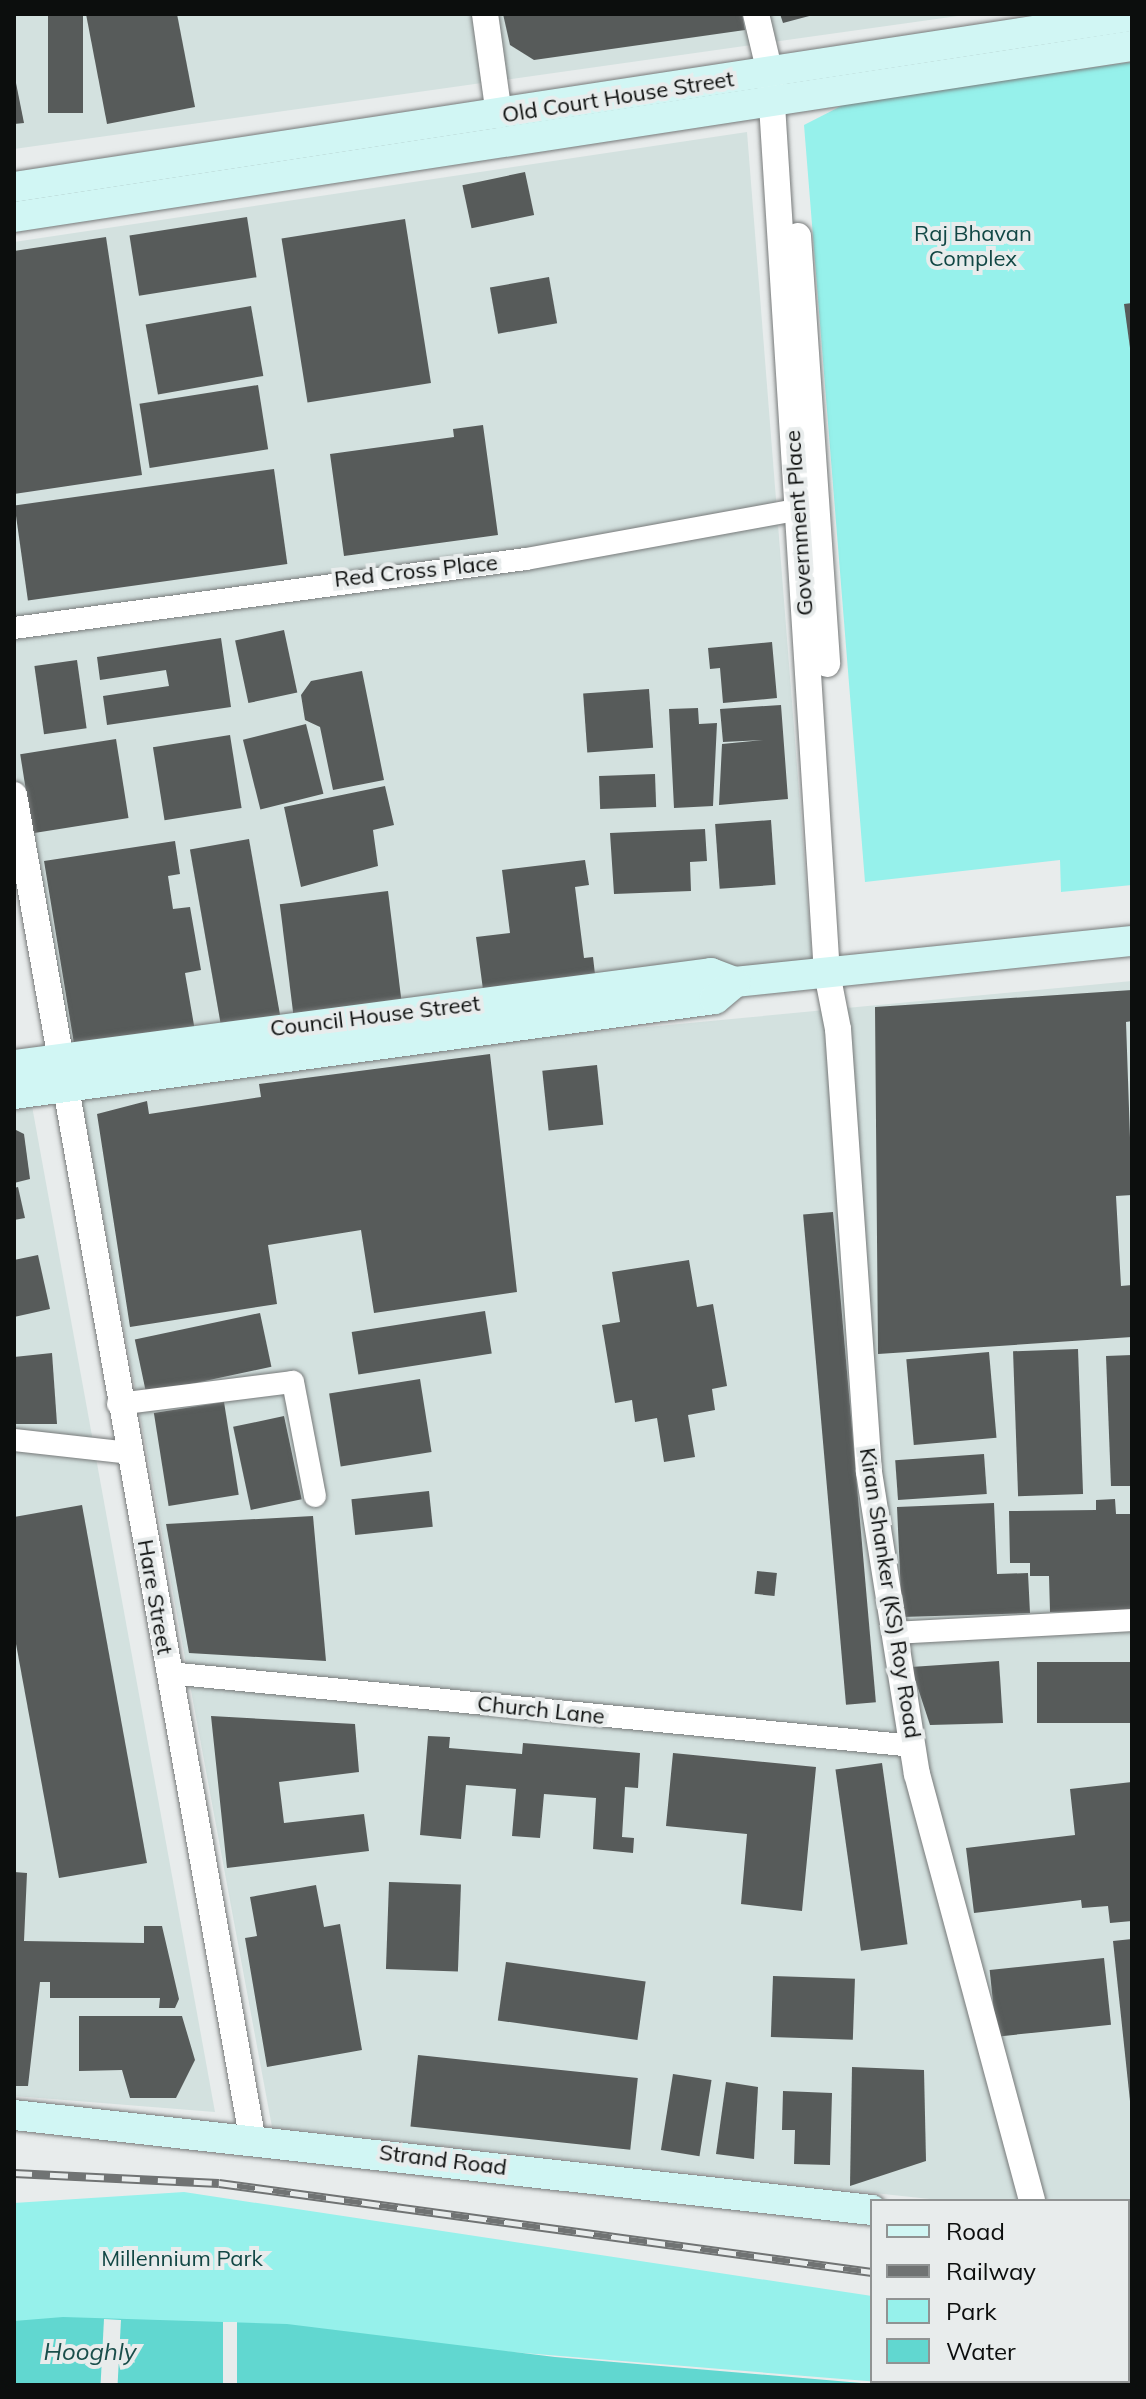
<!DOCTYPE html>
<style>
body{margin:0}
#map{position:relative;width:1146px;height:2399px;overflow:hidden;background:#e8ecec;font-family:Mulish,sans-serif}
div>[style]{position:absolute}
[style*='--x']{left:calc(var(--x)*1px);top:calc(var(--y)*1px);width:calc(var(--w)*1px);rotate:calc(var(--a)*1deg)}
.built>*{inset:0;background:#d3e1df}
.green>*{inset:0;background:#96f1eb}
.water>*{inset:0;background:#61d7d0}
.pier>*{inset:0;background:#e8ecec;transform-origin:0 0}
.building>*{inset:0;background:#575b5a;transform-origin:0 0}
.roads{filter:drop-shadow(0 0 2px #777a7a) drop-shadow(0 0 2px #777a7a)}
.minor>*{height:22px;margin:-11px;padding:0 11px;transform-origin:11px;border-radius:11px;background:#fff}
.tertiary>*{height:26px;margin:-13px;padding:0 13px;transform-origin:13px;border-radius:13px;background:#fff}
.secondary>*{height:30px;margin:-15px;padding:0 15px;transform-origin:15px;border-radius:15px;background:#d1f6f4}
.rail>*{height:9px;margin-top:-4.5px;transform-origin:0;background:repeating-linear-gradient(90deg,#e8ecec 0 18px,#707373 0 36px);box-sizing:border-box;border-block:2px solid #707373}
span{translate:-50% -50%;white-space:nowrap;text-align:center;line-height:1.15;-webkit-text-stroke:8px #e8ecec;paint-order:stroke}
.street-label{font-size:22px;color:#0c0e0d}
.park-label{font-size:22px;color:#124745}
.water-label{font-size:24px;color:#1a4e4b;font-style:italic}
.frame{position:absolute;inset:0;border:16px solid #0c0e0d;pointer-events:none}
.legend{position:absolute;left:870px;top:2199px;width:260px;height:184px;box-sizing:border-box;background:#e8ecec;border:2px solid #909393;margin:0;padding:10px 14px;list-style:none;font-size:24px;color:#0c0e0d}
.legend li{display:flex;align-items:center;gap:16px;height:40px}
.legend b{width:40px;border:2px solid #909393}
</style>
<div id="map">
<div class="built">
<i style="clip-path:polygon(14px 14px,972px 14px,14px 149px)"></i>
<i style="clip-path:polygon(747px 132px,814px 981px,74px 1069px,14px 765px,14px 242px)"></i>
<i style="clip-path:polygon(1132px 981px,1132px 2221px,1128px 2201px,948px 2201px,272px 2127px,78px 1081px)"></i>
<i style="clip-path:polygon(30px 1095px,215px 2112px,14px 2096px,14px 1097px)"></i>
</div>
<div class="green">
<i style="clip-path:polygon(1132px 62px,1132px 885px,1061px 892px,1060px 860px,865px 882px,804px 125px,849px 102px)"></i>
<i style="clip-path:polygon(184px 2192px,872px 2296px,872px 2381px,916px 2385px,121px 2320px,14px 2322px,14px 2203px)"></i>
</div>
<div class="water">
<i style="clip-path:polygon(63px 2317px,287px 2324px,555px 2357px,885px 2385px,14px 2385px,14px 2321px)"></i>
</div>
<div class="pier">
<i style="left:104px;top:2319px;width:17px;height:67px;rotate:3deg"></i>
<i style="left:223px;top:2322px;width:14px;height:63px"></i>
</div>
<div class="building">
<i style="left:48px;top:14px;width:35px;height:99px"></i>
<i style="clip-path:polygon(86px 14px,177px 14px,195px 107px,107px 124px)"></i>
<i style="clip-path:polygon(503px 14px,742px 14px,745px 30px,534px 60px,510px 45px)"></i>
<i style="clip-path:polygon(780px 14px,813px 14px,813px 15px,783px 23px)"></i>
<i style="clip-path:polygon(14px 73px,24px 123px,14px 124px)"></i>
<i style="left:525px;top:172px;width:44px;height:64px;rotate:78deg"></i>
<i style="left:247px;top:217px;width:61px;height:119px;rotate:81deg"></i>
<i style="left:405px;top:219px;width:166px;height:125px;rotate:81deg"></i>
<i style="clip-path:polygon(106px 237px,142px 475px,14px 494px,14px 251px)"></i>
<i style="left:549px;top:277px;width:47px;height:60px;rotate:80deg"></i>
<i style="clip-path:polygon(1132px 303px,1132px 347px,1130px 348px,1124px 304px)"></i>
<i style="left:251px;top:306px;width:71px;height:107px;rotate:80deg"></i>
<i style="left:258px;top:385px;width:65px;height:120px;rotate:81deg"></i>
<i style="clip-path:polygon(483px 425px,498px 535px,344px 556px,330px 454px,454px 437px,453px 429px)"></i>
<i style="left:274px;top:469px;width:96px;height:262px;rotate:82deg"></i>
<i style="left:284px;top:630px;width:64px;height:50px;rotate:78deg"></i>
<i style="clip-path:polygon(221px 638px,231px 707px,107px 725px,103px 696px,169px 686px,166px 670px,100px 680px,97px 657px)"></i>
<i style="clip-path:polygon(772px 642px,777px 698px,723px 703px,720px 668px,710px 669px,708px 648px)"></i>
<i style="left:77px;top:660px;width:69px;height:43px;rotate:82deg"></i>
<i style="clip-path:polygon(362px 671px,384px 780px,333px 790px,320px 727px,305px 720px,301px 695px,311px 681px)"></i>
<i style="left:649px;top:689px;width:59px;height:66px;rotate:86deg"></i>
<i style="clip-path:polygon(781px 705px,788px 799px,719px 805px,722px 744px,763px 740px,723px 742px,720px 709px)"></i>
<i style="clip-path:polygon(698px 708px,699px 724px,717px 723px,713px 806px,674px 808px,669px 709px)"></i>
<i style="left:306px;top:724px;width:72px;height:65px;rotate:76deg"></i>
<i style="left:230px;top:735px;width:74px;height:78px;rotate:81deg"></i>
<i style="left:116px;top:739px;width:80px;height:97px;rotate:81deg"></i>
<i style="left:655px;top:774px;width:33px;height:56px;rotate:88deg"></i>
<i style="clip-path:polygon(385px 786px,394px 825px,373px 830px,378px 866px,301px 887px,284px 807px)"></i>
<i style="left:771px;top:820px;width:65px;height:56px;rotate:86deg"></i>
<i style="clip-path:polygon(705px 829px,707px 861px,690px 862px,691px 891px,614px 894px,610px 833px)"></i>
<i style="left:249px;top:839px;width:180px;height:60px;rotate:80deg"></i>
<i style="clip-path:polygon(175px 841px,180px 874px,168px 876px,173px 909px,190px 907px,201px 970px,185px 973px,195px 1031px,75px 1050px,44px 861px)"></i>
<i style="clip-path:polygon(585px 860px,589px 885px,575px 887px,584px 958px,593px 957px,596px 983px,484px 997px,476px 937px,510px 933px,502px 870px)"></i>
<i style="left:388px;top:891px;width:110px;height:109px;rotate:83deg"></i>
<i style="clip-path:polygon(1132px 990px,1132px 1021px,1126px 1022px,1132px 1195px,1116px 1196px,1121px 1286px,1132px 1285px,1132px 1337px,878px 1354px,875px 1007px)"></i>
<i style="clip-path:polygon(490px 1054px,517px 1292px,374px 1313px,361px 1230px,268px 1245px,277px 1304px,130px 1327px,97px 1114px,147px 1101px,149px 1114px,261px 1097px,259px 1084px)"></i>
<i style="left:597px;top:1065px;width:60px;height:55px;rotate:84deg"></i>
<i style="clip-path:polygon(14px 1129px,24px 1134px,30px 1179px,14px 1183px)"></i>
<i style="clip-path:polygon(18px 1187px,25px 1218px,14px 1220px,14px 1188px)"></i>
<i style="left:833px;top:1212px;width:492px;height:30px;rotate:85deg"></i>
<i style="clip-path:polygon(38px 1255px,50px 1309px,14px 1317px,14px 1260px)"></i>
<i style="clip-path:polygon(689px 1260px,697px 1307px,713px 1304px,727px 1386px,712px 1389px,715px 1410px,688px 1415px,695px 1457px,664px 1462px,657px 1418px,635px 1422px,632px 1400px,615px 1403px,602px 1325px,620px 1322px,612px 1272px)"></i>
<i style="left:485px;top:1311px;width:43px;height:135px;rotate:81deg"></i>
<i style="left:260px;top:1313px;width:55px;height:128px;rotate:78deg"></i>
<i style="left:1078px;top:1349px;width:145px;height:65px;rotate:88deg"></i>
<i style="left:989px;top:1352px;width:86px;height:83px;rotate:85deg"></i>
<i style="clip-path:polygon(52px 1353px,57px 1424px,14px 1424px,14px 1357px)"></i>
<i style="clip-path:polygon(1132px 1355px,1132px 1486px,1111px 1486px,1106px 1356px)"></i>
<i style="left:420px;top:1379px;width:74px;height:92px;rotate:81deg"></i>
<i style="left:224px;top:1402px;width:94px;height:71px;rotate:81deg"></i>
<i style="left:284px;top:1416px;width:85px;height:52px;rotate:78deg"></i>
<i style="left:984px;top:1454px;width:40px;height:89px;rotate:86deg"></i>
<i style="left:429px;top:1491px;width:36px;height:78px;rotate:84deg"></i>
<i style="clip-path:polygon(1115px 1499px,1116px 1514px,1132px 1514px,1132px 1610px,1050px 1612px,1049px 1576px,1030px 1576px,1030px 1563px,1010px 1563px,1009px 1511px,1096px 1510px,1096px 1500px)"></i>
<i style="clip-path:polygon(994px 1503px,997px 1574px,1028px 1573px,1030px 1613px,902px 1617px,897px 1507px)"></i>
<i style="clip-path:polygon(82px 1505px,147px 1863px,59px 1878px,14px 1633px,14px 1517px)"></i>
<i style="clip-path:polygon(313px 1516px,326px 1661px,189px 1653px,166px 1524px)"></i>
<i style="left:757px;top:1571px;width:20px;height:23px;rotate:6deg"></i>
<i style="clip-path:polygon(999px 1661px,1003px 1723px,930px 1725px,911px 1667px)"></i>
<i style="left:1132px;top:1662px;width:61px;height:95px;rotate:90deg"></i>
<i style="clip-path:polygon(211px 1716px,355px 1724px,359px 1772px,279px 1782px,284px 1823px,364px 1814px,369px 1851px,227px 1868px)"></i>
<i style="clip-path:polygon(428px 1736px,450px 1737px,449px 1748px,522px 1754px,523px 1743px,640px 1753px,638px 1788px,625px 1787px,622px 1837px,634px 1838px,633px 1853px,593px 1849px,596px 1798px,544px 1794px,540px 1838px,512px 1836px,516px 1789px,466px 1785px,461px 1839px,420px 1835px)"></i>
<i style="clip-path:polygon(673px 1753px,816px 1767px,802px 1911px,741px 1904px,747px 1834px,666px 1826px)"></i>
<i style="left:882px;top:1763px;width:183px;height:47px;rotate:82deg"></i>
<i style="clip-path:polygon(1132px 1782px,1132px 1921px,1110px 1923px,1108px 1906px,1082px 1908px,1081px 1900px,974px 1913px,966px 1848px,1075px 1835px,1070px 1789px)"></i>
<i style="clip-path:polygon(14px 1872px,27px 1873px,24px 1941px,144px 1943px,144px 1926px,162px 1926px,179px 1999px,175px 2008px,159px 2008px,160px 1998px,50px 1998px,50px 1982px,40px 1982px,28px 2086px,14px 2086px)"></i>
<i style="left:389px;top:1882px;width:72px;height:87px;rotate:2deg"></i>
<i style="clip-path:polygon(316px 1885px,324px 1927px,340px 1924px,362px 2050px,267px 2067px,245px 1938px,257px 1936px,250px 1897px)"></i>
<i style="clip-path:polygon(1132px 1939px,1132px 2100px,1130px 2101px,1113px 1941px)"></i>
<i style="left:1104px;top:1958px;width:67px;height:115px;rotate:84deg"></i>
<i style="left:506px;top:1962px;width:141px;height:59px;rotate:8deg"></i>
<i style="left:773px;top:1976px;width:82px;height:61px;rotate:2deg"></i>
<i style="clip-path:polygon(79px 2016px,182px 2016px,195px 2060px,176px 2098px,130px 2098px,122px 2070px,79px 2071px)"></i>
<i style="left:418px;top:2055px;width:221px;height:72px;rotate:6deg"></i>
<i style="clip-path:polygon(852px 2067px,924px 2070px,926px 2161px,850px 2186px)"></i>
<i style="left:673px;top:2074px;width:39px;height:77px;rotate:9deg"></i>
<i style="clip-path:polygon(726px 2082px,758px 2087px,754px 2159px,716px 2154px)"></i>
<i style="clip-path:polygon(783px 2091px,832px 2093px,830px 2165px,794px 2164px,795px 2130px,782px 2130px)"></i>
</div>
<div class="roads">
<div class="minor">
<i style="--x:14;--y:628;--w:517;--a:-7.68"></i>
<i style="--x:526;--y:559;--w:291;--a:-10.3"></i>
<i style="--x:118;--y:1404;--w:176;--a:-7.2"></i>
<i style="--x:293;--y:1382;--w:116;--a:79.1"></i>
<i style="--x:14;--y:1440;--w:116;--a:6.4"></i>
<i style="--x:895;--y:1633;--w:237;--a:-3.1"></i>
<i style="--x:169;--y:1673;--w:748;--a:5.6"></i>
</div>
<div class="tertiary">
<i style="--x:485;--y:14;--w:102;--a:82.1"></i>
<i style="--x:756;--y:14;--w:61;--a:76.7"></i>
<i style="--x:770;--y:73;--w:902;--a:86.38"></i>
<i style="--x:827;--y:973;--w:57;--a:78.9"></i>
<i style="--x:838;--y:1029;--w:444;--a:86"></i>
<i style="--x:869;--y:1472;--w:306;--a:81"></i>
<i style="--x:917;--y:1774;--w:442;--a:74.9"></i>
<i style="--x:798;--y:236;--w:429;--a:86.1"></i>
<i style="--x:14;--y:795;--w:1363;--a:79.94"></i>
</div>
<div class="secondary">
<i style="--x:14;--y:187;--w:1131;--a:-8.7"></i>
<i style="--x:14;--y:217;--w:1131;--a:-8.7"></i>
<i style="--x:14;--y:1065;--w:703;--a:-7.52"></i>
<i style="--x:711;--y:973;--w:26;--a:21"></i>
<i style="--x:735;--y:982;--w:399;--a:-5.9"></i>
<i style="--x:14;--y:1094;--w:707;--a:-7.72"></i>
<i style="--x:715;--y:999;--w:26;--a:-40"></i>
<i style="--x:14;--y:2115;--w:863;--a:6.32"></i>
<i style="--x:1128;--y:2246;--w:4;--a:14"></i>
</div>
</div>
<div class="rail">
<i style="--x:14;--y:2173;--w:205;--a:2.8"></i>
<i style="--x:219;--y:2183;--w:659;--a:7.76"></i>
<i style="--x:1128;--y:2307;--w:4;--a:14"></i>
</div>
<div class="street-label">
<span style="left:618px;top:97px;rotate:-9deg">Old Court House Street</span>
<span style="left:799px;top:523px;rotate:-94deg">Government Place</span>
<span style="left:416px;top:571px;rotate:-6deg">Red Cross Place</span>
<span style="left:375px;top:1016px;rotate:-7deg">Council House Street</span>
<span style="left:890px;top:1593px;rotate:81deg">Kiran Shanker (KS) Roy Road</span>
<span style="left:155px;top:1597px;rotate:80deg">Hare Street</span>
<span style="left:541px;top:1710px;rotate:6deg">Church Lane</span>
<span style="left:443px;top:2160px;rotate:7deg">Strand Road</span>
</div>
<div class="park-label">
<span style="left:973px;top:246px">Raj Bhavan<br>Complex</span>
<span style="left:182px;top:2259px">Millennium Park</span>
</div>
<div class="water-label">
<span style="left:90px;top:2352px">Hooghly</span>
</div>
<div class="frame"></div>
<ul class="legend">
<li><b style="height:10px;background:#d1f6f4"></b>Road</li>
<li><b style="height:10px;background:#707373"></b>Railway</li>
<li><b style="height:22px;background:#96f1eb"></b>Park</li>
<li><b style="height:22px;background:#61d7d0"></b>Water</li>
</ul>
</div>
